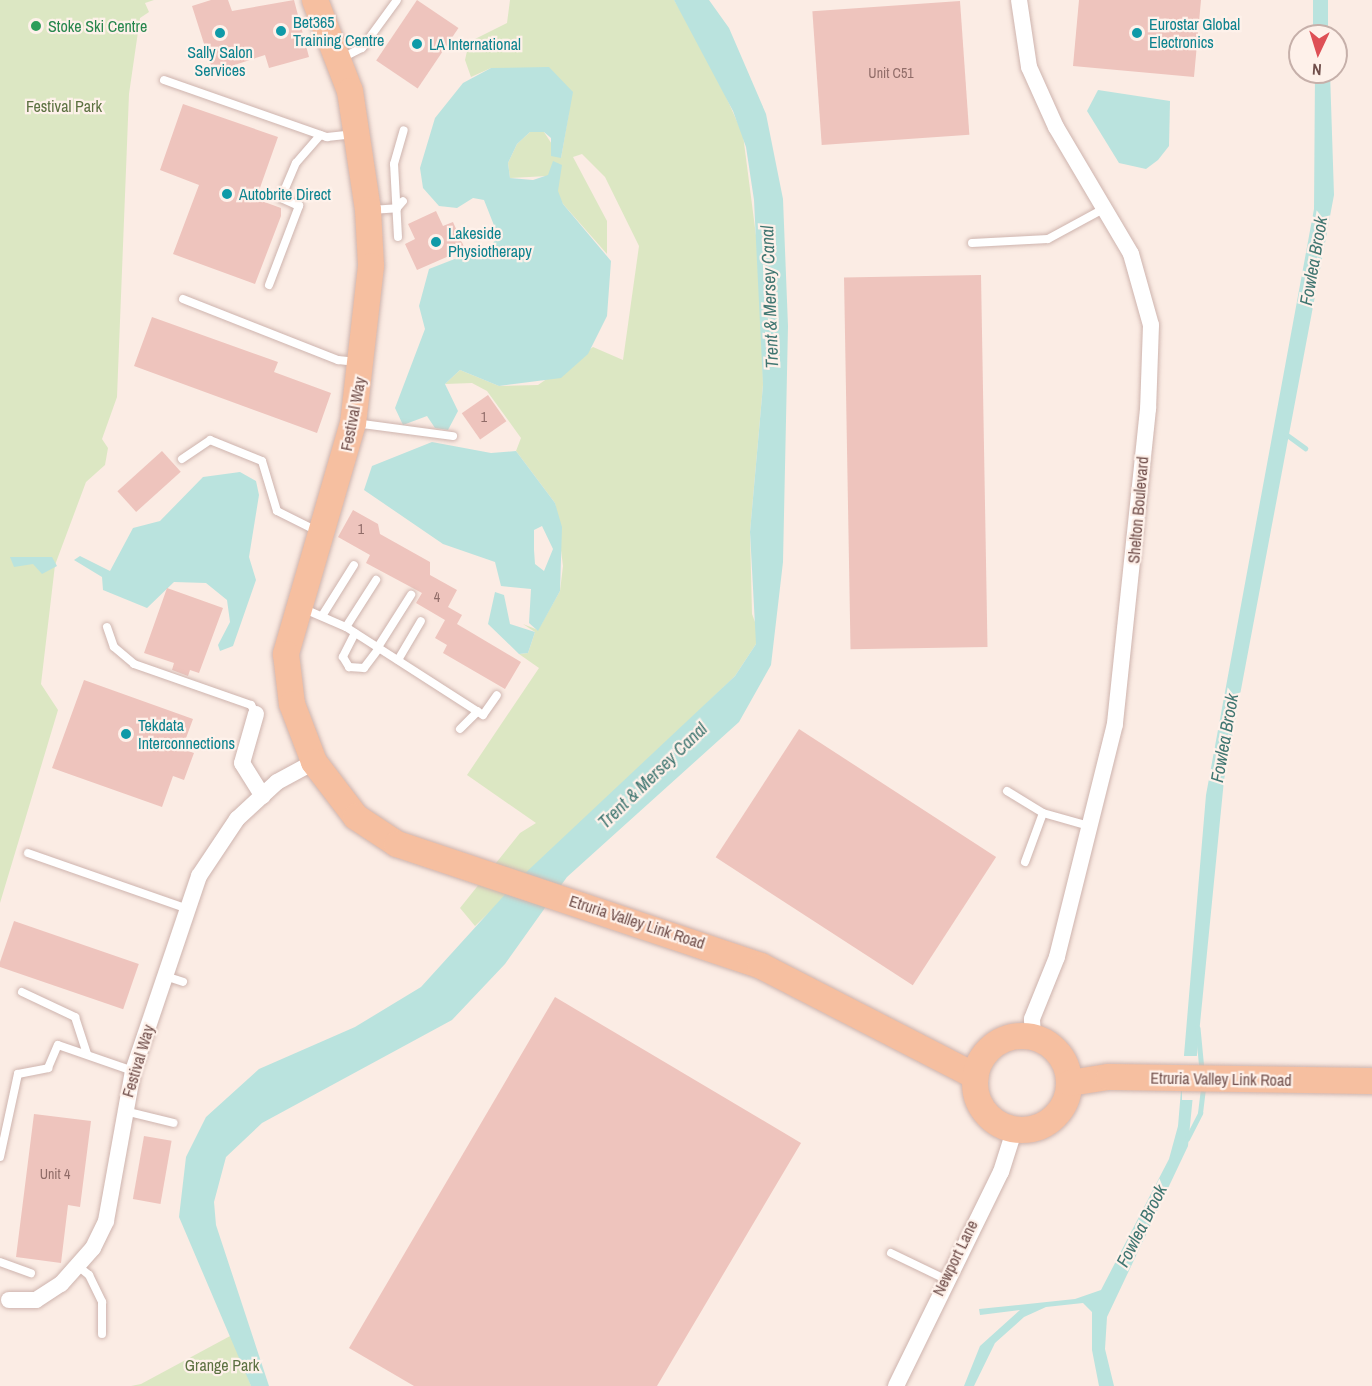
<!DOCTYPE html>
<style>
body{margin:0}
#map{position:relative;width:1372px;height:1386px;overflow:hidden;background:#fbece4;font-family:"Archivo Narrow",sans-serif}
div>[style]{position:absolute}
[style*='--x']{left:calc(var(--x)*1px);top:calc(var(--y)*1px);width:calc(var(--w)*1px);rotate:calc(var(--a)*1deg)}
.green>*{inset:0;background:#dce7c3}
.water>*{inset:0;background:#bae3de;transform-origin:0 0}
.pier>*{inset:0;background:#fbece4;transform-origin:0 0}
.stream>*{height:4.5px;margin:-2.25px;padding:0 2.25px;transform-origin:2.25px;border-radius:2.25px;background:#bae3de}
.building>*{inset:0;background:#eec4bd;transform-origin:0 0}
.roads{filter:drop-shadow(0 0 2px #ceb4ae) drop-shadow(0 0 2px #ceb4ae)}
.service>*{height:8px;margin:-4px;padding:0 4px;transform-origin:4px;border-radius:4px;background:#fff}
.minor>*{height:16px;margin:-8px;padding:0 8px;transform-origin:8px;border-radius:8px;background:#fff}
.primary>*{height:26px;margin:-13px;padding:0 13px;transform-origin:13px;border-radius:13px;background:#f6bfa0}
.primary>.ring{margin:-13px;padding:0;box-sizing:content-box;background:none;border:26px solid #f6bfa0;border-radius:50%}
.dots>*{width:16px;height:16px;translate:-50% -50%;box-sizing:border-box;border:3px solid #fef1ea;border-radius:50%}
span{translate:-50% -50%;white-space:nowrap;text-align:center;line-height:1.15;-webkit-text-stroke:4.5px #fef1ea;paint-order:stroke}
.number-label{font-size:14px;color:#906c68}
.number-label span{-webkit-text-stroke-width:0}
.culture-label{font-size:16px;color:#0d838f}
.left{translate:0 -50%;text-align:left}
.leisure-label{font-size:16px;color:#27864d}
.park-label{font-size:16px;color:#5c7141}
.street-label{font-size:16px;color:#714f4b}
.water-label{font-size:18px;color:#407671;font-style:italic}
.north{position:absolute;left:1288px;top:24px;width:60px;height:60px;box-sizing:border-box;background:#fef1ea;border:2px solid #c6b0aa;border-radius:50%;rotate:184deg;font-size:16px;font-weight:700;line-height:24px;text-align:center;color:#714f4b}
.north::after{content:'';display:block;margin:auto;width:21px;height:27px;background:#de5056;clip-path:polygon(50% 0,100% 100%,50% 72%,0 100%)}
</style>
<div id="map">
<div class="green">
<i style="clip-path:polygon(0 0,154px 0,145px 3px,149px 12px,140px 18px,129px 94px,117px 397px,102px 439px,108px 448px,105px 465px,86px 482px,55px 565px,41px 684px,58px 710px,0 903px)"></i>
<i style="clip-path:polygon(510px 0,674px 0,709px 58px,743px 135px,761px 274px,763px 385px,750px 532px,752px 614px,758px 630px,756px 644px,735px 676px,475px 926px,460px 908px,520px 833px,536px 823px,467px 775px,539px 668px,519px 654px,528px 653px,535px 632px,523px 624px,538px 630px,560px 591px,563px 566px,555px 503px,516px 451px,521px 438px,487px 391px,472px 383px,445px 384px,460px 370px,499px 386px,538px 385px,593px 347px,623px 360px,639px 246px,605px 177px,582px 154px,573px 157px,607px 221px,607px 254px,563px 204px,548px 176px,510px 178px,508px 163px,517px 144px,530px 132px,544px 132px,561px 158px,569px 112px,491px 68px,471px 77px,465px 60px,469px 42px,507px 23px)"></i>
<i style="clip-path:polygon(232px 1335px,251px 1386px,131px 1386px,141px 1384px)"></i>
</div>
<div class="water">
<i style="clip-path:polygon(674px 0,709px 0,729px 28px,766px 114px,783px 199px,788px 326px,783px 562px,771px 665px,739px 722px,567px 877px,505px 964px,452px 1020px,262px 1123px,226px 1157px,214px 1202px,216px 1225px,269px 1386px,251px 1386px,179px 1217px,186px 1157px,206px 1117px,259px 1069px,355px 1027px,421px 987px,520px 878px,735px 676px,756px 644px,750px 532px,763px 385px,754px 200px,746px 147px,733px 111px)"></i>
<i style="left:1313px;top:0;width:15px;height:36px"></i>
<i style="clip-path:polygon(549px 67px,573px 92px,561px 158px,551px 156px,551px 138px,544px 132px,530px 132px,517px 144px,508px 163px,510px 178px,533px 180px,548px 175px,553px 161px,562px 165px,558px 191px,563px 204px,611px 261px,607px 316px,588px 354px,561px 378px,499px 386px,460px 370px,445px 384px,458px 411px,448px 430px,435px 428px,427px 416px,403px 425px,395px 408px,425px 329px,419px 306px,429px 269px,493px 244px,497px 233px,484px 200px,473px 198px,457px 208px,439px 206px,423px 188px,420px 168px,435px 118px,463px 83px,491px 68px)"></i>
<i style="clip-path:polygon(1315px 72px,1330px 72px,1334px 195px,1224px 780px,1188px 1146px,1107px 1317px,1105px 1349px,1114px 1386px,1099px 1386px,1092px 1350px,1092px 1312px,1083px 1303px,1046px 1307px,1024px 1317px,995px 1343px,974px 1386px,964px 1386px,980px 1346px,1020px 1310px,980px 1315px,979px 1309px,1075px 1299px,1101px 1290px,1169px 1159px,1178px 1126px,1206px 795px,1314px 209px)"></i>
<i style="clip-path:polygon(1098px 90px,1170px 101px,1169px 146px,1158px 160px,1146px 169px,1119px 163px,1087px 111px)"></i>
<i style="clip-path:polygon(evenodd,432px 442px,491px 453px,516px 451px,555px 503px,562px 527px,560px 591px,538px 631px,529px 623px,531px 589px,501px 586px,495px 562px,443px 544px,364px 490px,372px 466px,432px 442px,542px 526px,553px 549px,544px 571px,535px 564px,534px 550px,534px 530px,542px 526px)"></i>
<i style="clip-path:polygon(240px 472px,256px 481px,259px 495px,249px 557px,256px 580px,233px 646px,220px 651px,218px 645px,230px 622px,227px 600px,206px 583px,174px 582px,147px 608px,103px 590px,102px 577px,74px 560px,80px 556px,110px 571px,133px 528px,160px 521px,203px 477px)"></i>
<i style="clip-path:polygon(10px 557px,52px 557px,57px 566px,42px 574px,33px 564px,14px 567px)"></i>
<i style="clip-path:polygon(495px 592px,504px 595px,510px 624px,535px 632px,528px 653px,519px 654px,488px 624px)"></i>
</div>
<div class="pier">
<i style="left:1182px;top:1056px;width:17px;height:44px"></i>
</div>
<div class="stream">
<i style="--x:1286;--y:434;--w:24;--a:36"></i>
<i style="--x:1198;--y:1028;--w:42;--a:84.6"></i>
<i style="--x:1187;--y:1139;--w:29;--a:-63"></i>
<i style="--x:1200;--y:1113;--w:25;--a:-83"></i>
</div>
<div class="building">
<i style="clip-path:polygon(211px 0,228px 0,232px 11px,294px 0,309px 57px,269px 68px,265px 55px,213px 72px,192px 6px)"></i>
<i style="left:417px;top:0;width:50px;height:73px;rotate:34deg"></i>
<i style="clip-path:polygon(1079px 0,1201px 0,1194px 77px,1073px 66px)"></i>
<i style="left:960px;top:1px;width:134px;height:148px;rotate:86deg"></i>
<i style="clip-path:polygon(183px 104px,278px 137px,256px 199px,281px 208px,281px 216px,255px 284px,173px 254px,199px 185px,160px 170px)"></i>
<i style="clip-path:polygon(436px 211px,443px 226px,453px 222px,465px 249px,417px 270px,405px 244px,415px 239px,408px 224px)"></i>
<i style="left:981px;top:275px;width:372px;height:137px;rotate:89deg"></i>
<i style="clip-path:polygon(152px 317px,278px 362px,274px 372px,331px 393px,317px 433px,134px 366px)"></i>
<i style="left:488px;top:395px;width:32px;height:32px;rotate:55deg"></i>
<i style="left:162px;top:451px;width:28px;height:60px;rotate:48deg"></i>
<i style="clip-path:polygon(353px 510px,378px 524px,380px 534px,430px 562px,430px 575px,457px 590px,448px 607px,462px 615px,457px 624px,521px 662px,505px 689px,443px 653px,447px 645px,435px 638px,445px 620px,416px 603px,422px 593px,366px 563px,370px 555px,338px 537px)"></i>
<i style="clip-path:polygon(167px 588px,223px 608px,199px 673px,190px 670px,188px 676px,172px 670px,174px 663px,144px 653px)"></i>
<i style="clip-path:polygon(84px 680px,193px 719px,182px 749px,194px 753px,184px 780px,173px 776px,162px 807px,52px 768px)"></i>
<i style="left:799px;top:729px;width:235px;height:153px;rotate:33deg"></i>
<i style="left:14px;top:921px;width:132px;height:48px;rotate:19deg"></i>
<i style="clip-path:polygon(555px 997px,801px 1143px,657px 1386px,414px 1386px,349px 1348px)"></i>
<i style="clip-path:polygon(34px 1114px,91px 1121px,80px 1207px,68px 1205px,61px 1263px,16px 1257px)"></i>
<i style="left:144px;top:1136px;width:28px;height:64px;rotate:10deg"></i>
</div>
<div class="roads">
<div class="service">
<i style="--x:340;--y:59;--w:25;--a:-27"></i>
<i style="--x:362;--y:48;--w:59;--a:-53.9"></i>
<i style="--x:164;--y:80;--w:173;--a:19.3"></i>
<i style="--x:327;--y:137;--w:28;--a:-6"></i>
<i style="--x:371;--y:210;--w:26;--a:-4"></i>
<i style="--x:397;--y:208;--w:9;--a:-49"></i>
<i style="--x:398;--y:237;--w:73;--a:-93.1"></i>
<i style="--x:394;--y:164;--w:35;--a:-74"></i>
<i style="--x:972;--y:243;--w:76;--a:-3"></i>
<i style="--x:1048;--y:239;--w:65;--a:-28.5"></i>
<i style="--x:269;--y:285;--w:85;--a:-69.2"></i>
<i style="--x:299;--y:206;--w:20;--a:-156"></i>
<i style="--x:281;--y:198;--w:38;--a:-67"></i>
<i style="--x:296;--y:163;--w:37;--a:-49"></i>
<i style="--x:183;--y:299;--w:167;--a:21.5"></i>
<i style="--x:338;--y:360;--w:19;--a:6"></i>
<i style="--x:355;--y:423;--w:99;--a:7.6"></i>
<i style="--x:182;--y:459;--w:34;--a:-34"></i>
<i style="--x:210;--y:440;--w:56;--a:22"></i>
<i style="--x:262;--y:461;--w:52;--a:73.3"></i>
<i style="--x:277;--y:511;--w:47;--a:26.6"></i>
<i style="--x:302;--y:608;--w:48;--a:23.4"></i>
<i style="--x:346;--y:627;--w:163;--a:32.7"></i>
<i style="--x:483;--y:715;--w:24;--a:-55"></i>
<i style="--x:322;--y:616;--w:60;--a:-57.9"></i>
<i style="--x:107;--y:627;--w:21;--a:71"></i>
<i style="--x:114;--y:647;--w:26;--a:40"></i>
<i style="--x:134;--y:664;--w:124;--a:19.3"></i>
<i style="--x:251;--y:705;--w:10;--a:61"></i>
<i style="--x:346;--y:627;--w:56;--a:-57.4"></i>
<i style="--x:355;--y:633;--w:27;--a:117"></i>
<i style="--x:343;--y:657;--w:12;--a:59"></i>
<i style="--x:349;--y:667;--w:15;--a:4"></i>
<i style="--x:364;--y:668;--w:25;--a:-53"></i>
<i style="--x:378;--y:647;--w:62;--a:-57.6"></i>
<i style="--x:398;--y:660;--w:45;--a:-59.5"></i>
<i style="--x:460;--y:729;--w:25;--a:-45"></i>
<i style="--x:1007;--y:791;--w:42;--a:31.4"></i>
<i style="--x:1043;--y:813;--w:51;--a:15.9"></i>
<i style="--x:28;--y:853;--w:170;--a:19.3"></i>
<i style="--x:1025;--y:862;--w:52;--a:-69.8"></i>
<i style="--x:165;--y:976;--w:19;--a:18"></i>
<i style="--x:22;--y:992;--w:59;--a:25.3"></i>
<i style="--x:75;--y:1017;--w:39;--a:72"></i>
<i style="--x:125;--y:1111;--w:50;--a:13.8"></i>
<i style="--x:0;--y:1157;--w:85;--a:-77.8"></i>
<i style="--x:18;--y:1074;--w:31;--a:-11"></i>
<i style="--x:48;--y:1068;--w:25;--a:-67"></i>
<i style="--x:58;--y:1045;--w:79;--a:19.1"></i>
<i style="--x:891;--y:1253;--w:60;--a:25.7"></i>
<i style="--x:0;--y:1262;--w:33;--a:20"></i>
<i style="--x:79;--y:1267;--w:13;--a:39"></i>
<i style="--x:89;--y:1275;--w:30;--a:64"></i>
<i style="--x:102;--y:1302;--w:32;--a:90"></i>
</div>
<div class="minor">
<i style="--x:1019;--y:0;--w:68;--a:81.5"></i>
<i style="--x:1029;--y:67;--w:66;--a:65.8"></i>
<i style="--x:1056;--y:127;--w:147;--a:59.4"></i>
<i style="--x:1131;--y:254;--w:74;--a:74.3"></i>
<i style="--x:1151;--y:325;--w:84;--a:92"></i>
<i style="--x:1148;--y:409;--w:317;--a:96"></i>
<i style="--x:1115;--y:724;--w:240;--a:104"></i>
<i style="--x:1057;--y:957;--w:67;--a:112"></i>
<i style="--x:1032;--y:1019;--w:18;--a:87"></i>
<i style="--x:256;--y:714;--w:51;--a:105.9"></i>
<i style="--x:242;--y:763;--w:39;--a:58"></i>
<i style="--x:9;--y:1300;--w:27;--a:0"></i>
<i style="--x:36;--y:1300;--w:30;--a:-33"></i>
<i style="--x:61;--y:1284;--w:48;--a:-48.4"></i>
<i style="--x:93;--y:1248;--w:30;--a:-64"></i>
<i style="--x:106;--y:1221;--w:152;--a:-79.8"></i>
<i style="--x:133;--y:1071;--w:206;--a:-71.3"></i>
<i style="--x:199;--y:876;--w:69;--a:-56.3"></i>
<i style="--x:237;--y:819;--w:54;--a:-42.8"></i>
<i style="--x:277;--y:782;--w:42;--a:-28.4"></i>
<i style="--x:896;--y:1386;--w:238;--a:-63.9"></i>
<i style="--x:1001;--y:1172;--w:43;--a:-72.4"></i>
</div>
<div class="primary">
<i style="--x:315;--y:0;--w:97;--a:69"></i>
<i style="--x:350;--y:91;--w:120;--a:81.4"></i>
<i style="--x:368;--y:210;--w:56;--a:86.9"></i>
<i style="--x:371;--y:266;--w:158;--a:96.5"></i>
<i style="--x:353;--y:423;--w:241;--a:106.2"></i>
<i style="--x:286;--y:654;--w:50;--a:83.2"></i>
<i style="--x:292;--y:704;--w:62;--a:69.2"></i>
<i style="--x:314;--y:762;--w:69;--a:52.6"></i>
<i style="--x:356;--y:817;--w:49;--a:33.4"></i>
<i style="--x:397;--y:844;--w:384;--a:18.5"></i>
<i style="--x:761;--y:966;--w:241;--a:27.2"></i>
<i class="ring" style="left:975px;top:1036px;width:68px;height:68px"></i>
<i style="--x:1070;--y:1083;--w:39;--a:-9"></i>
<i style="--x:1109;--y:1077;--w:263;--a:0.9"></i>
</div>
</div>
<div class="dots">
<i style="left:36px;top:26px;background:#2e9e5b"></i>
<i style="left:281px;top:31px;background:#0f9aa8"></i>
<i style="left:220px;top:33px;background:#0f9aa8"></i>
<i style="left:1137px;top:33px;background:#0f9aa8"></i>
<i style="left:417px;top:44px;background:#0f9aa8"></i>
<i style="left:227px;top:194px;background:#0f9aa8"></i>
<i style="left:436px;top:242px;background:#0f9aa8"></i>
<i style="left:126px;top:734px;background:#0f9aa8"></i>
</div>
<div class="number-label">
<span style="left:891px;top:73px">Unit C51</span>
<span style="left:484px;top:417px">1</span>
<span style="left:361px;top:529px">1</span>
<span style="left:437px;top:597px">4</span>
<span style="left:55px;top:1174px">Unit 4</span>
</div>
<div class="culture-label">
<span class="left" style="left:293px;top:31px">Bet365<br>Training Centre</span>
<span class="left" style="left:1149px;top:33px">Eurostar Global<br>Electronics</span>
<span class="left" style="left:429px;top:44px">LA International</span>
<span style="left:220px;top:61px">Sally Salon<br>Services</span>
<span class="left" style="left:239px;top:194px">Autobrite Direct</span>
<span class="left" style="left:448px;top:242px">Lakeside<br>Physiotherapy</span>
<span class="left" style="left:138px;top:734px">Tekdata<br>Interconnections</span>
</div>
<div class="leisure-label">
<span class="left" style="left:48px;top:26px">Stoke Ski Centre</span>
</div>
<div class="park-label">
<span style="left:64px;top:106px">Festival Park</span>
<span style="left:222px;top:1365px">Grange Park</span>
</div>
<div class="street-label">
<span style="left:353px;top:414px;rotate:-79deg">Festival Way</span>
<span style="left:1138px;top:510px;rotate:-85deg">Shelton Boulevard</span>
<span style="left:637px;top:922px;rotate:18deg">Etruria Valley Link Road</span>
<span style="left:138px;top:1061px;rotate:-73deg">Festival Way</span>
<span style="left:1221px;top:1079px;rotate:1deg">Etruria Valley Link Road</span>
<span style="left:955px;top:1258px;rotate:-64deg">Newport Lane</span>
</div>
<div class="water-label">
<span style="left:1314px;top:261px;rotate:-80deg">Fowlea Brook</span>
<span style="left:770px;top:297px;rotate:-92deg">Trent &amp; Mersey Canal</span>
<span style="left:1225px;top:738px;rotate:-80deg">Fowlea Brook</span>
<span style="left:653px;top:776px;rotate:-44deg">Trent &amp; Mersey Canal</span>
<span style="left:1142px;top:1226px;rotate:-63deg">Fowlea Brook</span>
</div>
<div class="north">N</div>
</div>
